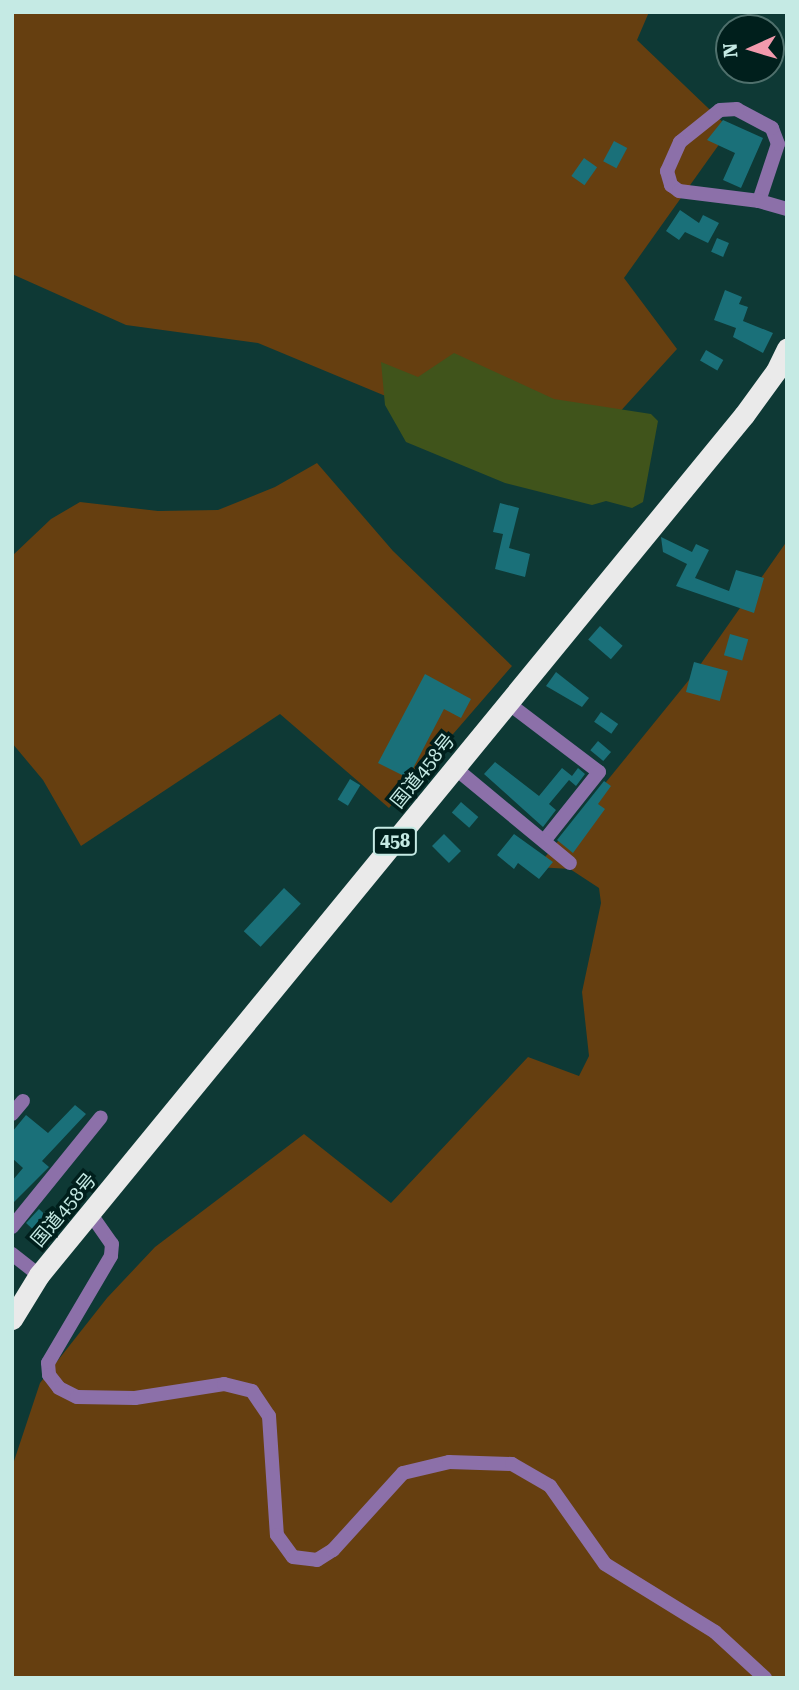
<!DOCTYPE html>
<meta charset="utf-8">
<style>
body{margin:0}
#map{position:relative;width:799px;height:1690px;overflow:hidden;background:#0e3935;font-family:"Roboto Serif","Noto Sans JP",serif}
div>[style]{position:absolute}
[style*='--x']{left:calc(var(--x)*1px);top:calc(var(--y)*1px);width:calc(var(--w)*1px);rotate:calc(var(--a)*1deg)}
.green>*{inset:0;background:#663f10}
.water>*{inset:0;background:#40541b}
.building>*{inset:0;background:#1a7079;transform-origin:0 0}
.minor>*{height:14px;margin:-7px;padding:0 7px;transform-origin:7px;border-radius:7px;background:#8c70a9}
.highway>*{height:21px;margin:-10.5px;padding:0 10.5px;transform-origin:10.5px;border-radius:10.5px;background:#eaeaea}
span{translate:-50% -50%;white-space:nowrap;text-align:center;line-height:1.15;-webkit-text-stroke:7px #001f1c;paint-order:stroke}
.shield-label span{padding:2px 5px;background:#001f1c;border:2px solid;border-radius:5px;-webkit-text-stroke-width:0}
.shield-label{font-size:18px;color:#c5eae4;font-weight:700}
.street-label{font-size:19px;color:#c5eae4}
.frame{position:absolute;inset:0;border:14px solid #c5eae4;pointer-events:none}
.north{position:absolute;left:715px;top:14px;width:70px;height:70px;box-sizing:border-box;background:#001f1c;border:2px solid #4f706c;border-radius:50%;rotate:266deg;font-size:19px;font-weight:700;line-height:28px;text-align:center;color:#c5eae4}
.north::after{content:'';display:block;margin:auto;width:24px;height:32px;background:#f29aad;clip-path:polygon(50% 0,100% 100%,50% 72%,0 100%)}
</style>
<div id="map">
<div class="green">
<i style="clip-path:polygon(12px 12px,649px 12px,637px 40px,730px 129px,624px 278px,677px 349px,566px 471px,258px 343px,126px 325px,12px 274px)"></i>
<i style="clip-path:polygon(317px 463px,393px 551px,512px 666px,389px 808px,280px 714px,81px 846px,43px 780px,12px 743px,12px 556px,51px 519px,80px 502px,158px 511px,218px 510px,275px 487px)"></i>
<i style="clip-path:polygon(787px 541px,787px 1678px,12px 1678px,12px 1467px,40px 1383px,107px 1298px,155px 1247px,304px 1134px,391px 1203px,528px 1057px,579px 1076px,589px 1056px,582px 992px,601px 903px,599px 888px,570px 869px,537px 867px,693px 675px)"></i>
</div>
<div class="water">
<i style="clip-path:polygon(454px 353px,554px 399px,651px 414px,658px 421px,643px 502px,632px 508px,606px 501px,592px 505px,505px 483px,406px 442px,385px 405px,381px 362px,418px 377px)"></i>
</div>
<div class="building">
<i style="clip-path:polygon(723px 120px,763px 138px,741px 188px,723px 180px,735px 153px,707px 140px)"></i>
<i style="left:614px;top:141px;width:15px;height:23px;rotate:28deg"></i>
<i style="left:584px;top:158px;width:16px;height:22px;rotate:35deg"></i>
<i style="clip-path:polygon(680px 210px,699px 223px,703px 215px,719px 223px,708px 243px,685px 232px,679px 240px,666px 231px)"></i>
<i style="left:717px;top:238px;width:13px;height:15px;rotate:23deg"></i>
<i style="clip-path:polygon(725px 290px,742px 297px,739px 304px,748px 307px,743px 321px,773px 333px,763px 353px,733px 337px,736px 328px,714px 320px)"></i>
<i style="left:706px;top:350px;width:20px;height:12px;rotate:30deg"></i>
<i style="clip-path:polygon(500px 503px,519px 508px,509px 548px,530px 554px,525px 577px,495px 569px,503px 534px,493px 532px)"></i>
<i style="clip-path:polygon(661px 537px,692px 552px,696px 544px,709px 550px,695px 578px,729px 591px,736px 570px,764px 578px,754px 613px,676px 586px,687px 564px,663px 552px)"></i>
<i style="left:600px;top:626px;width:30px;height:18px;rotate:41deg"></i>
<i style="left:730px;top:634px;width:19px;height:22px;rotate:16deg"></i>
<i style="left:694px;top:662px;width:35px;height:31px;rotate:15deg"></i>
<i style="clip-path:polygon(556px 672px,589px 698px,582px 707px,546px 686px)"></i>
<i style="clip-path:polygon(425px 674px,471px 699px,461px 718px,444px 709px,408px 778px,378px 763px)"></i>
<i style="left:601px;top:712px;width:21px;height:12px;rotate:35deg"></i>
<i style="left:598px;top:741px;width:17px;height:12px;rotate:40deg"></i>
<i style="clip-path:polygon(495px 762px,539px 796px,562px 768px,572px 776px,578px 768px,585px 774px,576px 786px,569px 780px,549px 804px,556px 810px,543px 827px,484px 774px)"></i>
<i style="left:350px;top:779px;width:12px;height:24px;rotate:31deg"></i>
<i style="clip-path:polygon(604px 781px,611px 786px,598px 804px,605px 809px,573px 853px,557px 840px)"></i>
<i style="left:461px;top:802px;width:23px;height:14px;rotate:41deg"></i>
<i style="left:444px;top:834px;width:24px;height:17px;rotate:45deg"></i>
<i style="clip-path:polygon(514px 834px,553px 862px,539px 879px,518px 863px,514px 869px,497px 855px)"></i>
<i style="left:284px;top:888px;width:23px;height:59px;rotate:43deg"></i>
<i style="clip-path:polygon(75px 1105px,86px 1114px,42px 1161px,49px 1167px,12px 1204px,12px 1181px,23px 1168px,12px 1158px,12px 1132px,26px 1115px,48px 1133px)"></i>
<i style="left:39px;top:1209px;width:23px;height:19px;rotate:43deg"></i>
</div>
<div class="minor">
<i style="--x:759;--y:201;--w:60;--a:-71.6"></i>
<i style="--x:778;--y:144;--w:17;--a:-111"></i>
<i style="--x:772;--y:128;--w:40;--a:-152"></i>
<i style="--x:737;--y:109;--w:17;--a:177"></i>
<i style="--x:720;--y:110;--w:51;--a:141.3"></i>
<i style="--x:680;--y:142;--w:32;--a:114"></i>
<i style="--x:667;--y:171;--w:15;--a:74"></i>
<i style="--x:671;--y:185;--w:10;--a:37"></i>
<i style="--x:679;--y:191;--w:81;--a:7.1"></i>
<i style="--x:759;--y:201;--w:29;--a:16"></i>
<i style="--x:508;--y:703;--w:114;--a:37.2"></i>
<i style="--x:599;--y:772;--w:88;--a:128.6"></i>
<i style="--x:455;--y:768;--w:149;--a:39.6"></i>
<i style="--x:12;--y:1114;--w:17;--a:-50"></i>
<i style="--x:90;--y:1213;--w:38;--a:55"></i>
<i style="--x:112;--y:1244;--w:12;--a:95"></i>
<i style="--x:111;--y:1256;--w:124;--a:120.5"></i>
<i style="--x:48;--y:1363;--w:12;--a:85"></i>
<i style="--x:49;--y:1375;--w:16;--a:52"></i>
<i style="--x:59;--y:1388;--w:20;--a:27"></i>
<i style="--x:77;--y:1397;--w:58;--a:1"></i>
<i style="--x:135;--y:1398;--w:90;--a:-8.9"></i>
<i style="--x:224;--y:1384;--w:29;--a:14"></i>
<i style="--x:252;--y:1391;--w:30;--a:56"></i>
<i style="--x:269;--y:1416;--w:119;--a:86.2"></i>
<i style="--x:277;--y:1535;--w:27;--a:54"></i>
<i style="--x:293;--y:1557;--w:24;--a:7"></i>
<i style="--x:317;--y:1560;--w:19;--a:-32"></i>
<i style="--x:333;--y:1550;--w:104;--a:-47.7"></i>
<i style="--x:403;--y:1473;--w:47;--a:-13.4"></i>
<i style="--x:449;--y:1462;--w:63;--a:1.8"></i>
<i style="--x:512;--y:1464;--w:44;--a:30.1"></i>
<i style="--x:550;--y:1486;--w:95;--a:54.8"></i>
<i style="--x:605;--y:1564;--w:129;--a:31.7"></i>
<i style="--x:715;--y:1632;--w:68;--a:42.6"></i>
<i style="--x:12;--y:1227;--w:141;--a:-51"></i>
<i style="--x:12;--y:1254;--w:34;--a:38"></i>
</div>
<div class="highway">
<i style="--x:12;--y:1319;--w:52;--a:-58.5"></i>
<i style="--x:39;--y:1275;--w:1112;--a:-50.66"></i>
<i style="--x:744;--y:415;--w:54;--a:-54"></i>
<i style="--x:776;--y:371;--w:25;--a:-64"></i>
</div>
<div class="shield-label">
<span style="left:395px;top:841px">458</span>
</div>
<div class="street-label">
<span style="left:423px;top:771px;rotate:-51deg">国道458号</span>
<span style="left:64px;top:1210px;rotate:-50deg">国道458号</span>
</div>
<div class="frame"></div>
<div class="north">N</div>
</div>
